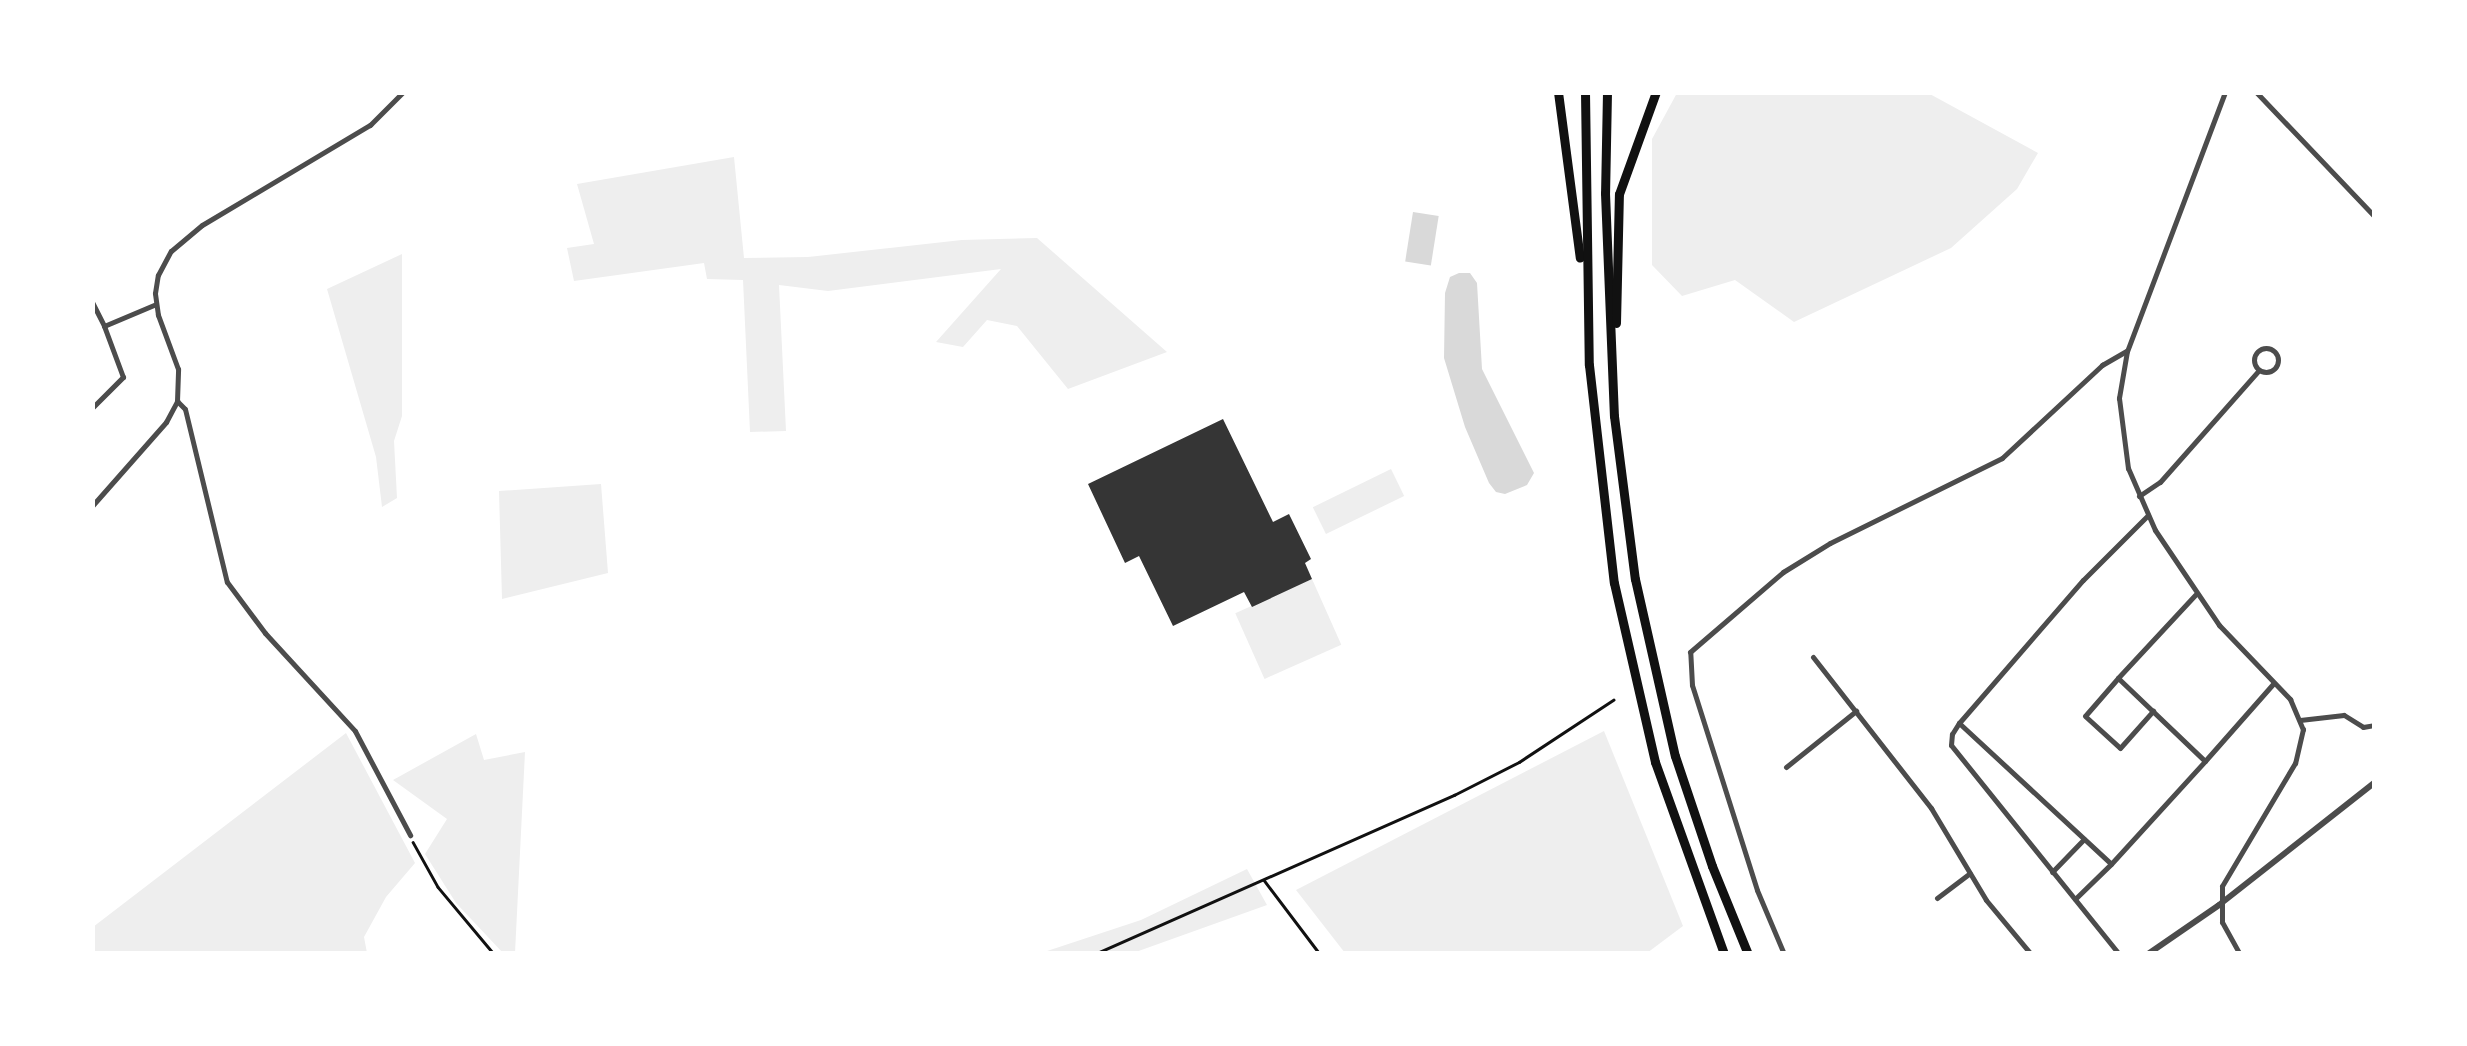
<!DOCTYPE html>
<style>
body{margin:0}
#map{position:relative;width:2467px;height:1046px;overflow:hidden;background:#fff;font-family:"IBM Plex Serif",serif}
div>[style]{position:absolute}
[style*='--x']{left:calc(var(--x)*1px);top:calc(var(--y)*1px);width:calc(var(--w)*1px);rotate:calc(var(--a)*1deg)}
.green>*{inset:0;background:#eee;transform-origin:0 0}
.water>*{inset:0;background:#d9d9d9;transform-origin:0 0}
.building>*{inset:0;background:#353535}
.path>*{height:2.5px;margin:-1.25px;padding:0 1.25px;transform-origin:1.25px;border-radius:1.25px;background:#111}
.minor>*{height:5px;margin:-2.5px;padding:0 2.5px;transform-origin:2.5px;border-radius:2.5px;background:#4c4c4c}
.minor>.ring{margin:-2.5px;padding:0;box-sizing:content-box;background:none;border:5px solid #4c4c4c;border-radius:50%}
.tertiary>*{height:6px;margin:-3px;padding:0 3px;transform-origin:3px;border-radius:3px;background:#4c4c4c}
.primary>*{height:9px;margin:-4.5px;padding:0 4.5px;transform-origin:4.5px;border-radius:4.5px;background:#111}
span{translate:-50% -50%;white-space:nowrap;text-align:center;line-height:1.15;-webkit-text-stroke:10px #fff;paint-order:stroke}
.frame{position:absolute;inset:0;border:95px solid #fff;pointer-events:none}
</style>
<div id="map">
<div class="green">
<i style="clip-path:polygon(1677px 93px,1928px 93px,2038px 153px,2017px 189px,1951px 248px,1794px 322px,1735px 280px,1682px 296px,1652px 265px,1652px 139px)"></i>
<i style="clip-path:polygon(734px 157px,744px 258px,808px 257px,962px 240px,1037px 238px,1167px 352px,1068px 389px,1017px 326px,987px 320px,963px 347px,936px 342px,1001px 269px,828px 291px,779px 285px,786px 431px,750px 432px,743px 280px,707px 279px,704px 263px,574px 281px,567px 248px,594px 244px,577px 184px)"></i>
<i style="clip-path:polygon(402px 254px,402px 416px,394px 441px,397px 498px,382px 507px,376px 457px,327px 289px)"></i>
<i style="left:1391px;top:469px;width:30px;height:87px;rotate:64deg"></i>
<i style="clip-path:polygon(601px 484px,608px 573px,502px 599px,499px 491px)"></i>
<i style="left:1312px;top:579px;width:72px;height:84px;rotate:66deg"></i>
<i style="clip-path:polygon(1604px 731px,1683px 926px,1647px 953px,1345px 953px,1296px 890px)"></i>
<i style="clip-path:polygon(346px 733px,415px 863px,386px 897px,364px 937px,367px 953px,93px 953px,93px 927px)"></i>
<i style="clip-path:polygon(476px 734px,484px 760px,525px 752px,515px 953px,503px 953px,456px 903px,425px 854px,447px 819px,393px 780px)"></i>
<i style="clip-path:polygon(1247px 869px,1267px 905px,1133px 953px,1038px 954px,1141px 920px)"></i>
</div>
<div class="water">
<i style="left:1413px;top:212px;width:26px;height:50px;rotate:9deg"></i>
<i style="clip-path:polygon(1459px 273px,1470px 273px,1477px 283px,1482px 369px,1534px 473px,1527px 485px,1505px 494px,1496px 492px,1489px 483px,1465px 427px,1444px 358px,1445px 293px,1450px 277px)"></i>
</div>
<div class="building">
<i style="clip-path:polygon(1223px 419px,1273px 522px,1289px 514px,1311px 559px,1305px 563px,1312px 579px,1252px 607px,1244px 592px,1173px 626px,1139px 556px,1125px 563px,1088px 484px)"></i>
</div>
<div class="path">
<i style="--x:413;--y:842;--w:51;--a:60.9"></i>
<i style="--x:438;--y:887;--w:87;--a:50.1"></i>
<i style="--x:1264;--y:880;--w:93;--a:52.9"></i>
<i style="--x:1095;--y:954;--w:393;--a:-23.9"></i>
<i style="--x:1454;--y:795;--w:73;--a:-26.9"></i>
<i style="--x:1519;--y:762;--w:113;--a:-33.4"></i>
</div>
<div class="minor">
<i style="--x:2225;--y:92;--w:277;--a:110.7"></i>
<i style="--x:2127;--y:351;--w:48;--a:99.7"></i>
<i style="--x:2119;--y:398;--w:71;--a:82.7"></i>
<i style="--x:2128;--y:468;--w:68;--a:66.5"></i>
<i style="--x:2155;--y:530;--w:115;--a:56"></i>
<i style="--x:2219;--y:625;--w:103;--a:46.2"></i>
<i style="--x:2290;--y:699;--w:33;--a:67"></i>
<i style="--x:2303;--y:729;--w:35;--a:103"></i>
<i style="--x:2295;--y:763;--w:143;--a:120.7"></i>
<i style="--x:2222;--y:886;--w:36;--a:90"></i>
<i style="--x:2222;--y:922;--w:37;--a:61"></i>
<i style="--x:2256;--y:92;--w:171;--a:46.4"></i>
<i style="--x:92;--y:302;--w:27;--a:63"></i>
<i style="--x:104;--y:326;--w:56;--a:-22.9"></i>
<i class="ring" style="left:2254px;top:348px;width:19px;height:19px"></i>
<i style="--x:177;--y:401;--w:11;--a:45"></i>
<i style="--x:185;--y:409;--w:178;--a:76.4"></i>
<i style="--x:227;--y:582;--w:64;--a:53.3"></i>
<i style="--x:265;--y:633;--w:133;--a:47.4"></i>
<i style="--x:355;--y:731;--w:118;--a:62.1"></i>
<i style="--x:92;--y:408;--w:44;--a:-45"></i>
<i style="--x:123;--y:377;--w:54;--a:-110.4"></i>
<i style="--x:2139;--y:496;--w:25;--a:-34"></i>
<i style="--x:2160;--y:482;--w:149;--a:-48.5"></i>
<i style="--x:92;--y:506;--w:112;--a:-48.6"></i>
<i style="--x:166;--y:422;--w:24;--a:-62"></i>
<i style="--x:177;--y:401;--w:32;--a:-88"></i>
<i style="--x:178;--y:369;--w:58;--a:-110.3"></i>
<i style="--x:158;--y:315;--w:22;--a:-98"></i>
<i style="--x:155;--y:293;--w:18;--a:-81"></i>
<i style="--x:158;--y:275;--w:27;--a:-62"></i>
<i style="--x:171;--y:251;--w:40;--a:-40"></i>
<i style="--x:202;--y:225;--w:196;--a:-30.8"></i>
<i style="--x:370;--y:125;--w:47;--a:-45"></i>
<i style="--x:2195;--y:595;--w:113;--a:132.9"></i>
<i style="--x:2118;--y:678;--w:120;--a:43.7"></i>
<i style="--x:2205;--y:761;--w:103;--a:-48.6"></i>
<i style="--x:1813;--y:657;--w:192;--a:52"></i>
<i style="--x:1931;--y:808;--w:107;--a:59.1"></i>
<i style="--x:1986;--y:900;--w:70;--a:50.2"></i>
<i style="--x:2118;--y:678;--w:50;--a:131"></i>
<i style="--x:2085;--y:716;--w:47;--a:42.4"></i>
<i style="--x:2120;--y:748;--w:50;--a:-48.3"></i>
<i style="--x:2300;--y:720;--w:44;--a:-6.5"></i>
<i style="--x:2344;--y:715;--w:22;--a:32"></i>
<i style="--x:2363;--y:727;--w:11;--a:-10"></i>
<i style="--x:1959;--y:723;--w:189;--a:-49.1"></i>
<i style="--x:2083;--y:580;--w:92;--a:-45"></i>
<i style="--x:1786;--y:767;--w:90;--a:-38.7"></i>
<i style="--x:2052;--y:872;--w:46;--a:-45.9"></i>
<i style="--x:1937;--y:898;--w:41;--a:-37.1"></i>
<i style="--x:2075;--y:899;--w:50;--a:-44.2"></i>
<i style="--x:1784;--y:954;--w:69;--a:-112.9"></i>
<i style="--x:1757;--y:890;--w:215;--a:-107.6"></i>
<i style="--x:1692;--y:685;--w:33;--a:-93"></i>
<i style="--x:1690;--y:652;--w:123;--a:-40.7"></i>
<i style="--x:1783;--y:572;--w:55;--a:-31.7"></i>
<i style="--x:1830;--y:543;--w:192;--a:-26.3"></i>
<i style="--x:2002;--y:458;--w:137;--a:-42.9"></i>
<i style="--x:2102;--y:365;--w:28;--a:-30"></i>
<i style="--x:2119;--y:954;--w:268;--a:-128.8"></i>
<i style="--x:1951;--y:745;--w:11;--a:-85"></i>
<i style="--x:1952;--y:734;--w:13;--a:-58"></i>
<i style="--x:1959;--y:723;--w:207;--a:42.8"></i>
<i style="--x:2111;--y:864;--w:139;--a:-47.6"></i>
</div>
<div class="tertiary">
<i style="--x:2148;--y:954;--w:86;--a:-34.6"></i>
<i style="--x:2219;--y:905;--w:197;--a:-38.2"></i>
</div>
<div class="primary">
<i style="--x:1558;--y:92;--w:167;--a:82.5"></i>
<i style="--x:1585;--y:92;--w:273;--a:89.2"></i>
<i style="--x:1589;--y:365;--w:219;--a:83.5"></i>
<i style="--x:1614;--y:583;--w:184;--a:77.1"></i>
<i style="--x:1655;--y:762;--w:204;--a:70.2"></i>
<i style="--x:1607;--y:92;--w:101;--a:91.1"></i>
<i style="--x:1605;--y:193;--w:223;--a:87.7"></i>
<i style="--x:1614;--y:416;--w:164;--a:82.7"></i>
<i style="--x:1635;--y:579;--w:181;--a:77.3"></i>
<i style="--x:1675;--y:756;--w:116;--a:71.4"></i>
<i style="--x:1712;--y:866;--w:95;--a:67.8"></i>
<i style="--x:1616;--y:323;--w:129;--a:-88.7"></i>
<i style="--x:1619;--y:194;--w:109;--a:-70.1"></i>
</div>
<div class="frame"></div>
</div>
